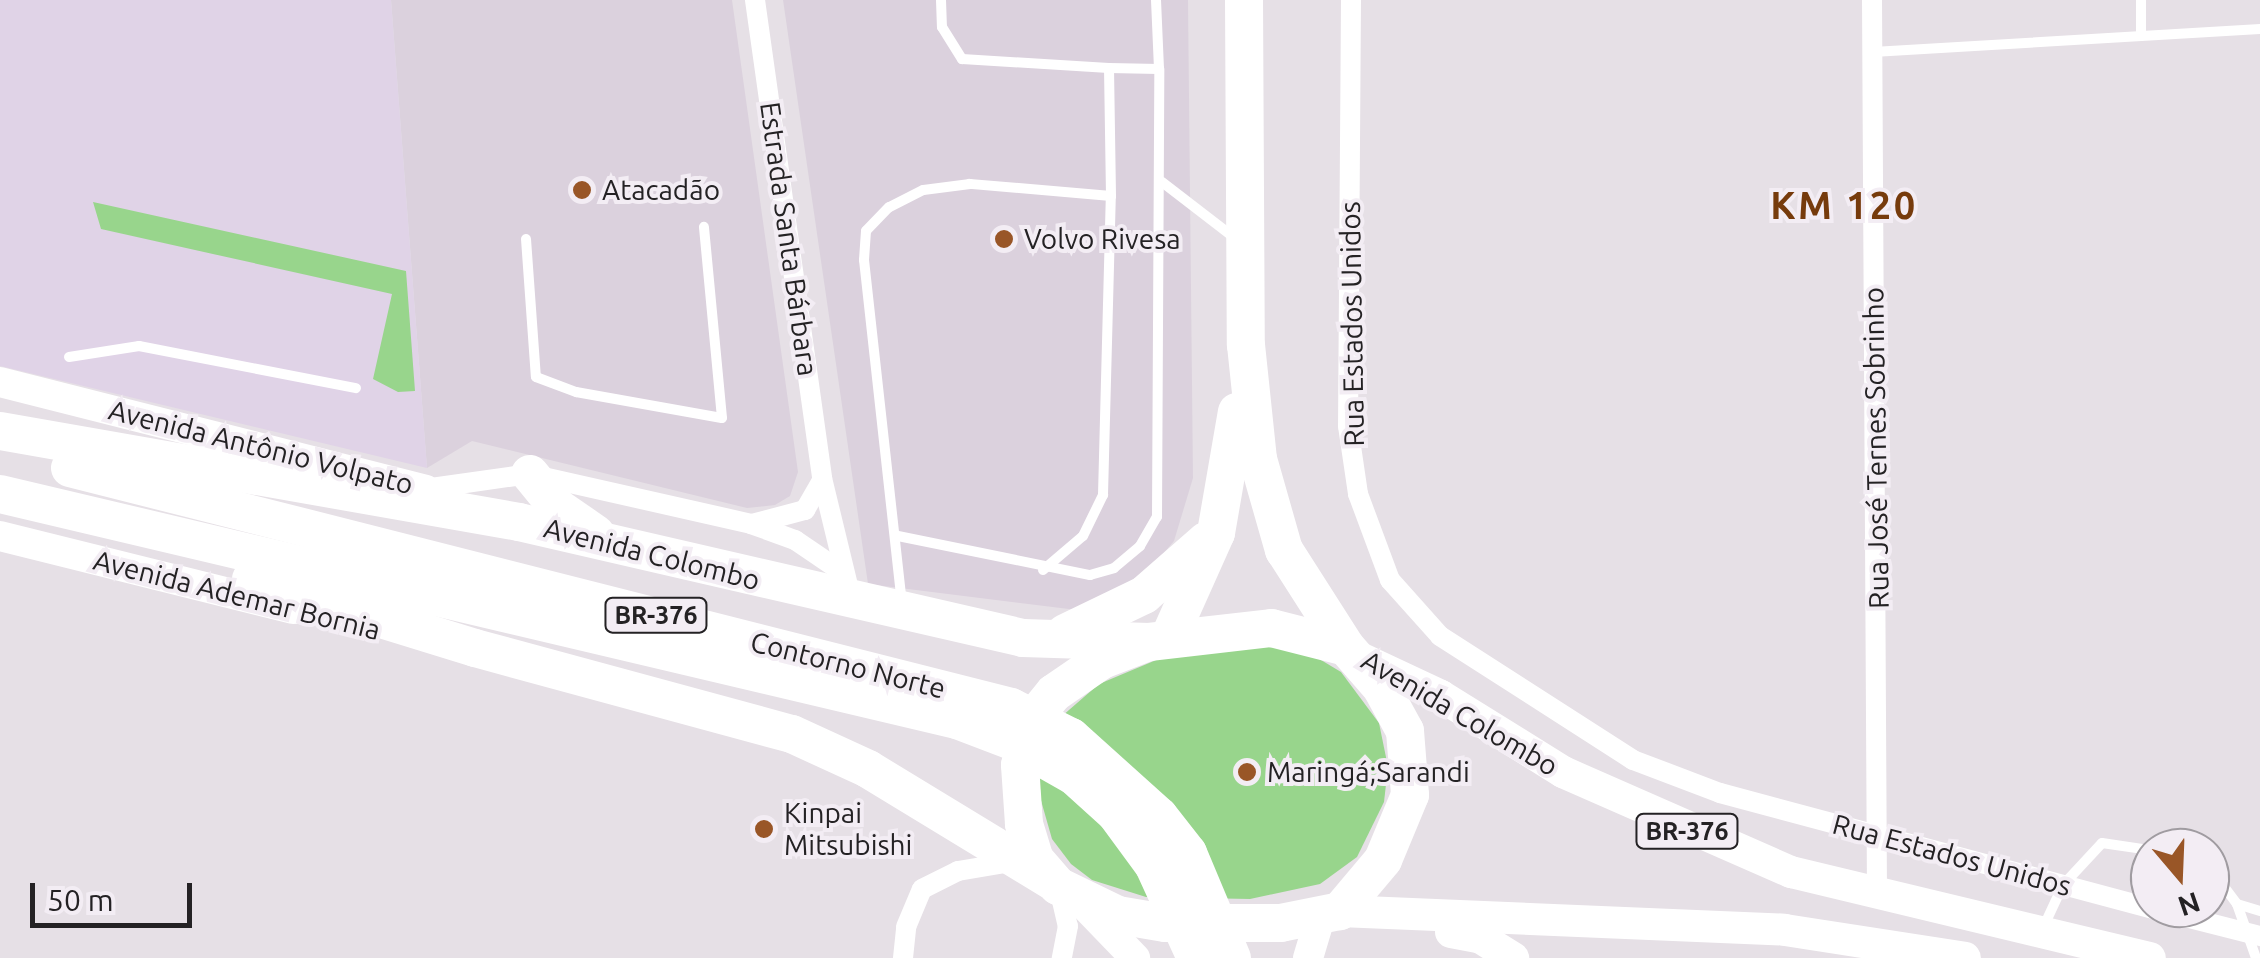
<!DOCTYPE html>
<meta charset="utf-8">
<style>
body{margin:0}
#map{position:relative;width:2260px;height:958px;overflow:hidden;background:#e6e0e6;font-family:Ubuntu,sans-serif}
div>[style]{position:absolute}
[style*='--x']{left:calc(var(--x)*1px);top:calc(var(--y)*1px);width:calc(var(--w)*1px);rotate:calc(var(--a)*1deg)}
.built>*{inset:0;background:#dbd1dd}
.industrial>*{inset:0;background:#e0d3e7}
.green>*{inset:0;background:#98d58c}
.lane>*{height:10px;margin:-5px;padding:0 5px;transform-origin:5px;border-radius:5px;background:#fff}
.street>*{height:20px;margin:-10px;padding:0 10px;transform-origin:10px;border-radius:10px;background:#fff}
.secondary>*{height:30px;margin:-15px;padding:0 15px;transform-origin:15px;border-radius:15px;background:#fff}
.primary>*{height:32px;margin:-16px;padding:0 16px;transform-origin:16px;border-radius:16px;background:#fff}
.highway>*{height:38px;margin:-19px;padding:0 19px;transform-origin:19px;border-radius:19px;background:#fff}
.dots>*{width:28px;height:28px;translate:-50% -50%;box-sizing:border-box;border:5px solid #f3edf4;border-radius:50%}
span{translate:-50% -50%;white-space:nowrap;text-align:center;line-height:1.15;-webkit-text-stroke:8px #f3edf4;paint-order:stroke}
.shield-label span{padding:2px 8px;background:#f3edf4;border:2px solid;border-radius:8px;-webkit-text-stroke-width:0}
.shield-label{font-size:25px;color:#242224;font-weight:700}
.poi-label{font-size:28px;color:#242224}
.left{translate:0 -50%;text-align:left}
.street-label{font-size:28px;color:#242224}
.district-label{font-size:38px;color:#763b0c;font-weight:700;letter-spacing:2.5px}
.north{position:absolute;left:2130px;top:828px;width:100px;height:100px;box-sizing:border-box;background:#f3edf4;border:2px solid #a09ca1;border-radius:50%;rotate:161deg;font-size:28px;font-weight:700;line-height:40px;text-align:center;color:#242224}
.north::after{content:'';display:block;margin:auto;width:35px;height:45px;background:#995627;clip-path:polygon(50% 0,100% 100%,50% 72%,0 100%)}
.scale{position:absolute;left:30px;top:883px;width:162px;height:45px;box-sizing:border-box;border:5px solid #242224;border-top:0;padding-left:12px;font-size:30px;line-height:35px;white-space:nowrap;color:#242224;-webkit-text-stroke:8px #f3edf4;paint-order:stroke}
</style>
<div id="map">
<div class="built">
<i style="clip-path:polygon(391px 0,732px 0,798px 472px,790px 496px,775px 505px,747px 508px,472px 441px,427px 468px)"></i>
<i style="clip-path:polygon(783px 0,1188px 0,1193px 478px,1174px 541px,1141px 580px,1085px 611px,868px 584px)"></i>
</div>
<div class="industrial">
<i style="clip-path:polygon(0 0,391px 0,427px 468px,0 366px)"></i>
</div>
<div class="green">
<i style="clip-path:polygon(93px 202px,406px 271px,415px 391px,398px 392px,373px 379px,392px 294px,101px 229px)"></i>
<i style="clip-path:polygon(1265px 645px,1316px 657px,1341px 672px,1379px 723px,1388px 767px,1384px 802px,1357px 857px,1320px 884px,1250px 899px,1146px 897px,1092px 880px,1071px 864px,1052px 839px,1040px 797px,1037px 771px,1054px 723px,1099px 684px,1161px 658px)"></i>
</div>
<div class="lane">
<i style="--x:941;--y:0;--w:27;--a:88"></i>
<i style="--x:942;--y:27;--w:38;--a:58"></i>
<i style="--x:962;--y:59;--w:147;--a:3.5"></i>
<i style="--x:1156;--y:0;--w:69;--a:87.5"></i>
<i style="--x:2141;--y:0;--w:36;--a:90"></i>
<i style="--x:1873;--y:52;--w:388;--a:-3.4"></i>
<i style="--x:1162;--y:182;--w:93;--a:37.6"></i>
<i style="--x:526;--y:239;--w:138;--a:85.9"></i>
<i style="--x:536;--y:377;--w:43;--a:20.6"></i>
<i style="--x:576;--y:392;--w:148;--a:10.1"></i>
<i style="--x:722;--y:418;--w:192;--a:-95.4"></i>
<i style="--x:69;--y:357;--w:71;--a:-8.9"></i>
<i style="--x:139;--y:346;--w:221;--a:11"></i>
<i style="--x:898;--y:536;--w:196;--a:11.5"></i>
<i style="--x:1090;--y:575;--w:25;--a:-16"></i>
<i style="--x:1114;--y:568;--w:34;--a:-40"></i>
<i style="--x:1140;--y:546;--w:34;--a:-60"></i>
<i style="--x:1157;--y:517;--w:448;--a:-89.7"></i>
<i style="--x:1159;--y:69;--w:50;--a:-178.9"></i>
<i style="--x:1109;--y:68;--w:128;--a:89.1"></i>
<i style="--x:1111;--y:196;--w:142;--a:-175.1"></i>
<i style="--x:970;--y:184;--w:47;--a:172.7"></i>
<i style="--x:923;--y:190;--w:38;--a:153"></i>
<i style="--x:889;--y:207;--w:33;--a:134"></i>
<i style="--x:866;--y:231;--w:29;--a:94"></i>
<i style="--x:864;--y:260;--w:344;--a:83.7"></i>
<i style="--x:1043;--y:570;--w:52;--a:-40.4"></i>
<i style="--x:1083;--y:536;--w:46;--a:-64"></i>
<i style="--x:1103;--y:495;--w:299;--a:-88.5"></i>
<i style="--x:2210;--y:868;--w:45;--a:53.1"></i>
<i style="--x:2237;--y:904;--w:57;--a:70.6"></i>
<i style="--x:2237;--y:904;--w:24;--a:17"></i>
<i style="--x:2043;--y:928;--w:47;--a:-65.1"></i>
<i style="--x:2063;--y:885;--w:57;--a:-47.1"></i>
<i style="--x:2102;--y:843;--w:49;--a:8.3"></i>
</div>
<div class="street">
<i style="--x:755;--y:0;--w:483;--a:82"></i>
<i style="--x:822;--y:478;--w:128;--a:76.4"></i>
<i style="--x:1351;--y:0;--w:426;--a:90.4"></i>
<i style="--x:1348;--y:426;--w:69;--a:81.6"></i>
<i style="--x:1358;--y:494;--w:92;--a:69.6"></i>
<i style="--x:1390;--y:580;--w:75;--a:48.2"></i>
<i style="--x:1440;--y:636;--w:229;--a:32.7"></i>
<i style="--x:1633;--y:760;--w:93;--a:20.8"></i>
<i style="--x:1720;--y:793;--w:445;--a:15"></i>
<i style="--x:1872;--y:0;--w:897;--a:89.68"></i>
<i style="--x:424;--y:489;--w:107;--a:-8.1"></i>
<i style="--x:530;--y:474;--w:227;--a:12.7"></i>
<i style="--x:751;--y:524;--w:47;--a:20"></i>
<i style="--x:795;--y:540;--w:60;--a:34.2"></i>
<i style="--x:752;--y:524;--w:55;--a:-14.8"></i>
<i style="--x:805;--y:510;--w:34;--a:-60"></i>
<i style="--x:1059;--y:888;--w:39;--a:77"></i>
<i style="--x:1068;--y:926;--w:33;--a:101"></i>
<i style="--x:2150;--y:908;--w:114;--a:14.3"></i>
<i style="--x:903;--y:958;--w:31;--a:-84"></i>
<i style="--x:906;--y:927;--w:41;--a:-67.2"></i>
<i style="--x:922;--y:889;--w:40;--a:-26.6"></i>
<i style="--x:958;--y:871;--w:54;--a:-9.6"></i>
</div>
<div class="secondary">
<i style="--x:0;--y:382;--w:439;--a:14.2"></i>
<i style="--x:0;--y:536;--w:302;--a:14"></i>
<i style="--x:1086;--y:907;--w:71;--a:46.1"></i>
<i style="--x:1308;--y:958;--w:42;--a:-73.3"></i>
</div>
<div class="primary">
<i style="--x:1360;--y:658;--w:89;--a:25.1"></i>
<i style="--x:1441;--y:696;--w:144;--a:31.9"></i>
<i style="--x:1563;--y:772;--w:249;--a:23.7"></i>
<i style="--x:1791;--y:872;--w:369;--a:13.5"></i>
<i style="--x:1340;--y:911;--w:445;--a:2.4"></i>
<i style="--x:1785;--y:930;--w:182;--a:8.8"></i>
<i style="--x:1451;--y:932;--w:31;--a:11"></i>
<i style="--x:1481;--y:938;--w:38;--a:32"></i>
</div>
<div class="highway">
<i style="--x:1244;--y:0;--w:345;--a:89.7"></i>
<i style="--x:1246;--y:345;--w:115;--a:84"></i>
<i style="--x:1258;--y:459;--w:95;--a:74.1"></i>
<i style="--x:1284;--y:550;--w:115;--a:57.4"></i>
<i style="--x:0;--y:431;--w:527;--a:9.94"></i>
<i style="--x:519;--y:522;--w:517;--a:12.96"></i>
<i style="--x:1023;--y:638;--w:126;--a:1.8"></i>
<i style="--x:1149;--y:642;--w:123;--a:-6.5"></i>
<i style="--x:1271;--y:628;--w:77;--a:14.2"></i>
<i style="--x:1346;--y:647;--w:53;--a:48.8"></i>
<i style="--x:1381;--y:687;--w:50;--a:61.4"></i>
<i style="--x:1405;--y:731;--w:64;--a:85.5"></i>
<i style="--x:1410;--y:795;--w:70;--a:112.6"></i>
<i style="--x:1383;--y:860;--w:67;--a:130.1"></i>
<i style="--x:1340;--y:911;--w:60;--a:168.5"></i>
<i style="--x:1281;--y:923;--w:116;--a:180"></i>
<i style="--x:1165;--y:923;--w:48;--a:-170.3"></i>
<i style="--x:1118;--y:915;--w:67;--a:-154.2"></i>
<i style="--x:1058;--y:886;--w:35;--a:-131"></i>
<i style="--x:1035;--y:860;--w:38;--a:-107"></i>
<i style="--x:1024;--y:824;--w:59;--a:-93.9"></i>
<i style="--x:1020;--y:765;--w:52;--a:-72.3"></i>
<i style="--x:1036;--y:715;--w:28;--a:-51"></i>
<i style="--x:1054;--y:693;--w:58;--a:-34.5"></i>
<i style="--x:1102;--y:660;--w:50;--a:-21"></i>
<i style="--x:70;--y:468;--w:971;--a:14.25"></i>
<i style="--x:1011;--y:707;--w:67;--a:26.6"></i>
<i style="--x:1071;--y:737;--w:118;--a:41.9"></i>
<i style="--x:1159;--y:816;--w:47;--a:51.9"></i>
<i style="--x:1188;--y:853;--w:114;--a:67.3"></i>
<i style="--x:530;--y:474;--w:43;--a:50.7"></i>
<i style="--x:557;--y:507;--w:47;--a:34.7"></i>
<i style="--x:0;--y:494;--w:983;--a:13.29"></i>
<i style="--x:957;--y:720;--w:59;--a:20.9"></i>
<i style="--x:1012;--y:741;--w:71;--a:29.4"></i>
<i style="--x:1074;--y:776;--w:57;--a:42.1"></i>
<i style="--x:1116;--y:814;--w:64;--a:53.8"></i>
<i style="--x:1154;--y:866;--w:101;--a:65.5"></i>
<i style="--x:251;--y:579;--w:234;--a:17.1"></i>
<i style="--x:475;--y:648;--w:328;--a:15.2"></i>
<i style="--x:792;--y:734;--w:84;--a:24.7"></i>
<i style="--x:868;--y:769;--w:215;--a:31.3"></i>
<i style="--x:1065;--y:633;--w:88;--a:-25.7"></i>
<i style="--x:1144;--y:595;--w:82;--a:-41.1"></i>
<i style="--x:1169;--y:638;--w:115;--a:-65.9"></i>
<i style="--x:1216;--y:533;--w:123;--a:-80.2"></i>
</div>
<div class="dots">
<i style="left:582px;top:190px;background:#995627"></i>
<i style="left:1004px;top:239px;background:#995627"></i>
<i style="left:1247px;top:772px;background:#995627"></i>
<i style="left:764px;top:829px;background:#995627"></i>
</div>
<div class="shield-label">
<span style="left:656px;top:615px">BR-376</span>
<span style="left:1687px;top:831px">BR-376</span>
</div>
<div class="poi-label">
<span class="left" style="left:602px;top:190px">Atacadão</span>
<span class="left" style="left:1024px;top:239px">Volvo Rivesa</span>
<span class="left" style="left:1267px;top:772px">Maringá;Sarandi</span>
<span class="left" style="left:784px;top:829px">Kinpai<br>Mitsubishi</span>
</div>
<div class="street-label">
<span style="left:789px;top:239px;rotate:82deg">Estrada Santa Bárbara</span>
<span style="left:1352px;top:324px;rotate:-91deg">Rua Estados Unidos</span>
<span style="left:261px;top:447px;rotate:14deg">Avenida Antônio Volpato</span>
<span style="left:1876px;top:448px;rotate:-91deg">Rua José Ternes Sobrinho</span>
<span style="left:652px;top:554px;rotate:14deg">Avenida Colombo</span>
<span style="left:237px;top:595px;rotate:14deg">Avenida Ademar Bornia</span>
<span style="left:848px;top:665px;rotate:14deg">Contorno Norte</span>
<span style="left:1460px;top:713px;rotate:30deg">Avenida Colombo</span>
<span style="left:1952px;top:855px;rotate:15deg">Rua Estados Unidos</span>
</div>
<div class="district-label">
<span style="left:1844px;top:206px">KM 120</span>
</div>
<div class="north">N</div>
<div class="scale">50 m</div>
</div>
